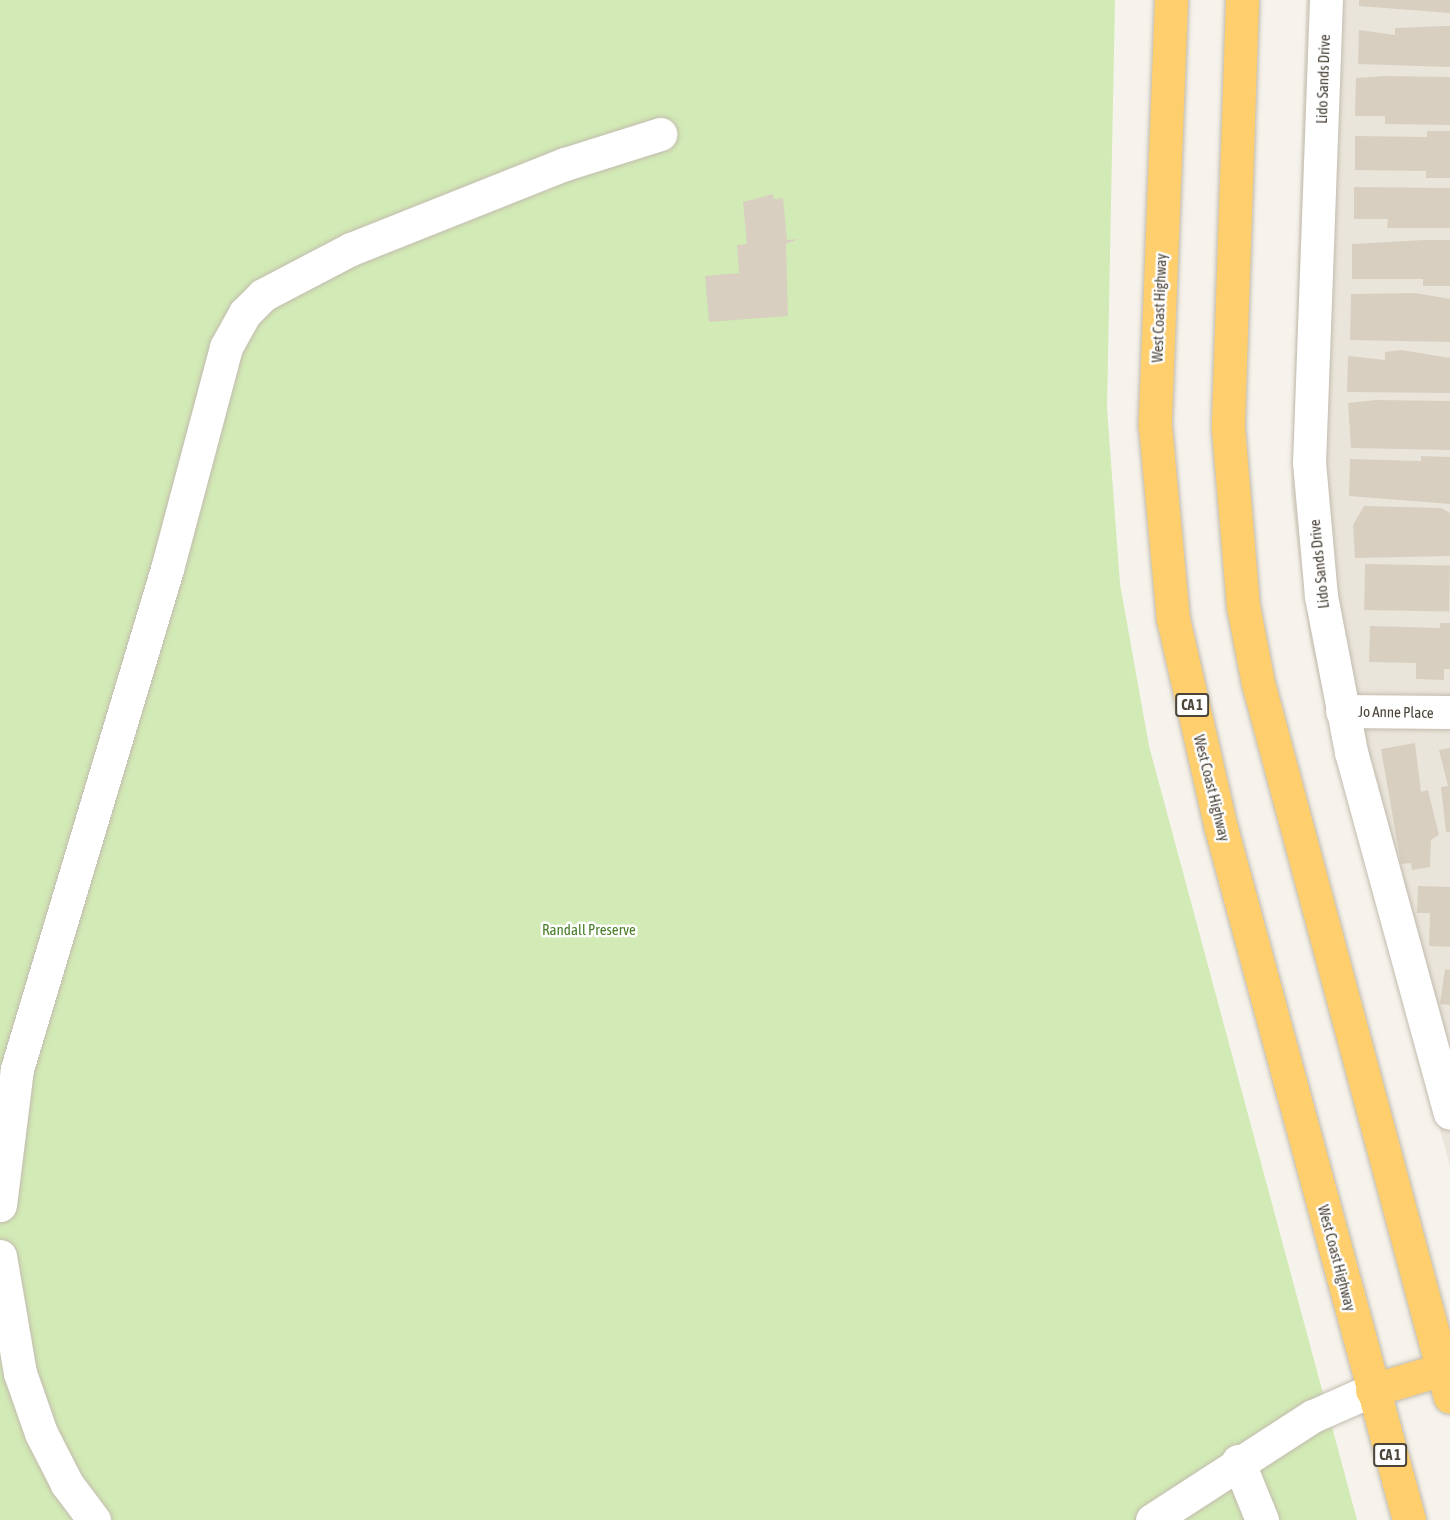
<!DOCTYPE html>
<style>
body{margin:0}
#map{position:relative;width:1450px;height:1520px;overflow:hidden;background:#f6f3ec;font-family:"Asap Condensed",sans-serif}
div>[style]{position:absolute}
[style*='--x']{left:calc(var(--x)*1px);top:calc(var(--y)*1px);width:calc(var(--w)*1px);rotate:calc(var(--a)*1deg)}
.residential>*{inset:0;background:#eae5da}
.green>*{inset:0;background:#d2eab5}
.building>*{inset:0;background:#d8cfc1;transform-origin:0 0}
.roads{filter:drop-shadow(0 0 2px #c2bbae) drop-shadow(0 0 2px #c2bbae)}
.minor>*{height:33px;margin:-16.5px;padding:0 16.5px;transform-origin:16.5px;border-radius:16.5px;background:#fff}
.highway>*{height:33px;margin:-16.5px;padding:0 16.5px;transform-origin:16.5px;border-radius:16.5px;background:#ffcf6e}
span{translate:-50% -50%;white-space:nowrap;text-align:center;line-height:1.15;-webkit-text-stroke:5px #fff;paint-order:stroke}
.shield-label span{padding:2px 4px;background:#fff;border:2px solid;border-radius:4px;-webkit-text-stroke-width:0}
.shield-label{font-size:14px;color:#4b4439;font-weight:700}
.street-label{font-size:15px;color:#4b4439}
.park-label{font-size:15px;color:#4a7f2a}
</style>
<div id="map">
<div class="residential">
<i style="clip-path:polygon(1306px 0,1450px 0,1450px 1166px,1331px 735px,1310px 641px,1291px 494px)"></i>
</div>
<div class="green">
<i style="clip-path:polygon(0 0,1115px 0,1107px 408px,1120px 584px,1149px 746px,1357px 1520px,0 1520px)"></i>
</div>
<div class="building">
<i style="clip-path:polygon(1359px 0,1450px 0,1450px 13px,1359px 6px)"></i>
<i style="clip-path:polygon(1444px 26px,1450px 26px,1450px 67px,1358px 64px,1359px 30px,1395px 35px,1395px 28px)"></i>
<i style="clip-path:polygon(1386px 76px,1450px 77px,1450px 125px,1385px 124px,1385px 116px,1355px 116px,1356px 78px)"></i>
<i style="clip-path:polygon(1427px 131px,1450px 131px,1450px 178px,1426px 178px,1426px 171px,1355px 170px,1355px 136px,1427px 137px)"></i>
<i style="clip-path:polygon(1354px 187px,1450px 188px,1450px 228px,1387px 228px,1388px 219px,1354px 219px)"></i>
<i style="clip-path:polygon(773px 194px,774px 199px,783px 198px,787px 240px,798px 239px,786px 244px,788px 316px,709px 322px,705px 276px,739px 273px,737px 245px,747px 244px,743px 202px)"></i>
<i style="clip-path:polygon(1424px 240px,1450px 240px,1450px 286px,1423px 286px,1423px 279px,1352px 279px,1352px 244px)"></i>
<i style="clip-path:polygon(1415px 293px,1450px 299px,1450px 342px,1350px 340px,1351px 294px)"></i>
<i style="clip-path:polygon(1401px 350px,1450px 358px,1450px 393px,1347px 392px,1348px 356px,1385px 360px,1385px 352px)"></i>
<i style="clip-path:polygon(1376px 400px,1450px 401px,1450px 450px,1351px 448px,1348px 403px)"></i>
<i style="clip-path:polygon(1421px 456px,1450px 457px,1450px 504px,1349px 496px,1350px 459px,1421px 461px)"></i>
<i style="clip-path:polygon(1364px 506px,1441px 508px,1450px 513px,1450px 556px,1355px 558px,1353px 525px)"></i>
<i style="left:1365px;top:564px;width:85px;height:46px;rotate:1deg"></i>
<i style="clip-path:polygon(1440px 623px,1450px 623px,1450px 669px,1444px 669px,1444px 680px,1416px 679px,1416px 663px,1369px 662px,1370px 626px,1440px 628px)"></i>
<i style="clip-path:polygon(1415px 743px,1421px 792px,1428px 790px,1439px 835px,1431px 840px,1430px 867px,1412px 870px,1411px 863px,1401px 864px,1381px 749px)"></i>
<i style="clip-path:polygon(1450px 748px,1450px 832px,1446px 832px,1441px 787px,1448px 786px,1439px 750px)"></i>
<i style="clip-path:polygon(1418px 886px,1450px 887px,1450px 947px,1429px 946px,1430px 913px,1417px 913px)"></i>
<i style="clip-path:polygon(1445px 969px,1450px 970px,1450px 1005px,1440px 1004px)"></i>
</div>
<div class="roads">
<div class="minor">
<i style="--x:1326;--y:0;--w:462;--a:92.1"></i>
<i style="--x:1309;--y:462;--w:135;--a:84.9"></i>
<i style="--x:1321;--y:596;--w:159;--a:79.1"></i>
<i style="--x:1351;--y:752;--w:374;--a:74.7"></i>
<i style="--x:1342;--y:711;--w:108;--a:0.5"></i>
<i style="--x:0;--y:1205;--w:137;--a:-82.9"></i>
<i style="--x:17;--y:1069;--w:522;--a:-73.3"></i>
<i style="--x:167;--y:569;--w:230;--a:-75.1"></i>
<i style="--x:226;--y:347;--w:39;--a:-61"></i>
<i style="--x:245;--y:313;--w:25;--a:-45"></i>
<i style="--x:263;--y:295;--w:99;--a:-27.6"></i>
<i style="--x:351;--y:249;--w:230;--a:-21.7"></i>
<i style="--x:565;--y:164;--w:100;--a:-17.5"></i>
<i style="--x:0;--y:1256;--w:119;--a:80.3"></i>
<i style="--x:20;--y:1373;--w:64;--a:70.7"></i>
<i style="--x:41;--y:1433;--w:57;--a:63"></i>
<i style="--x:67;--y:1484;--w:45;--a:53.1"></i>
<i style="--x:1238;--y:1461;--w:64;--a:67.9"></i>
<i style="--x:1152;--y:1520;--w:192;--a:-32.9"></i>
<i style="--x:1313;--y:1416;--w:64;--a:-23.8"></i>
</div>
<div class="highway">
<i style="--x:1171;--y:0;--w:426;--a:92.2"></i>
<i style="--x:1155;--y:426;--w:194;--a:84.7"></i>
<i style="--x:1173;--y:619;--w:214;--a:77.1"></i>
<i style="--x:1221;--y:828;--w:717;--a:74.8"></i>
<i style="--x:1242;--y:0;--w:428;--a:91.9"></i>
<i style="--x:1228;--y:428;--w:179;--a:85.2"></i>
<i style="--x:1243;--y:606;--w:78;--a:79"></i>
<i style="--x:1258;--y:683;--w:739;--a:74.95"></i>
<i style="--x:1372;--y:1390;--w:74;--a:-16.5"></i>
</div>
</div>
<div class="shield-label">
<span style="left:1192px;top:705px">CA 1</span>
<span style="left:1390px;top:1455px">CA 1</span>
</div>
<div class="street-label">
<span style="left:1323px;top:79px;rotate:-88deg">Lido Sands Drive</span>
<span style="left:1159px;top:308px;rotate:-88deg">West Coast Highway</span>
<span style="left:1319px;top:564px;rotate:-96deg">Lido Sands Drive</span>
<span style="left:1396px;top:712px;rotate:1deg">Jo Anne Place</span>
<span style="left:1212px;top:788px;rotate:76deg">West Coast Highway</span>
<span style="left:1337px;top:1258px;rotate:75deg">West Coast Highway</span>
</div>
<div class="park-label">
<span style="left:589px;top:930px">Randall Preserve</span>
</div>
</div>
